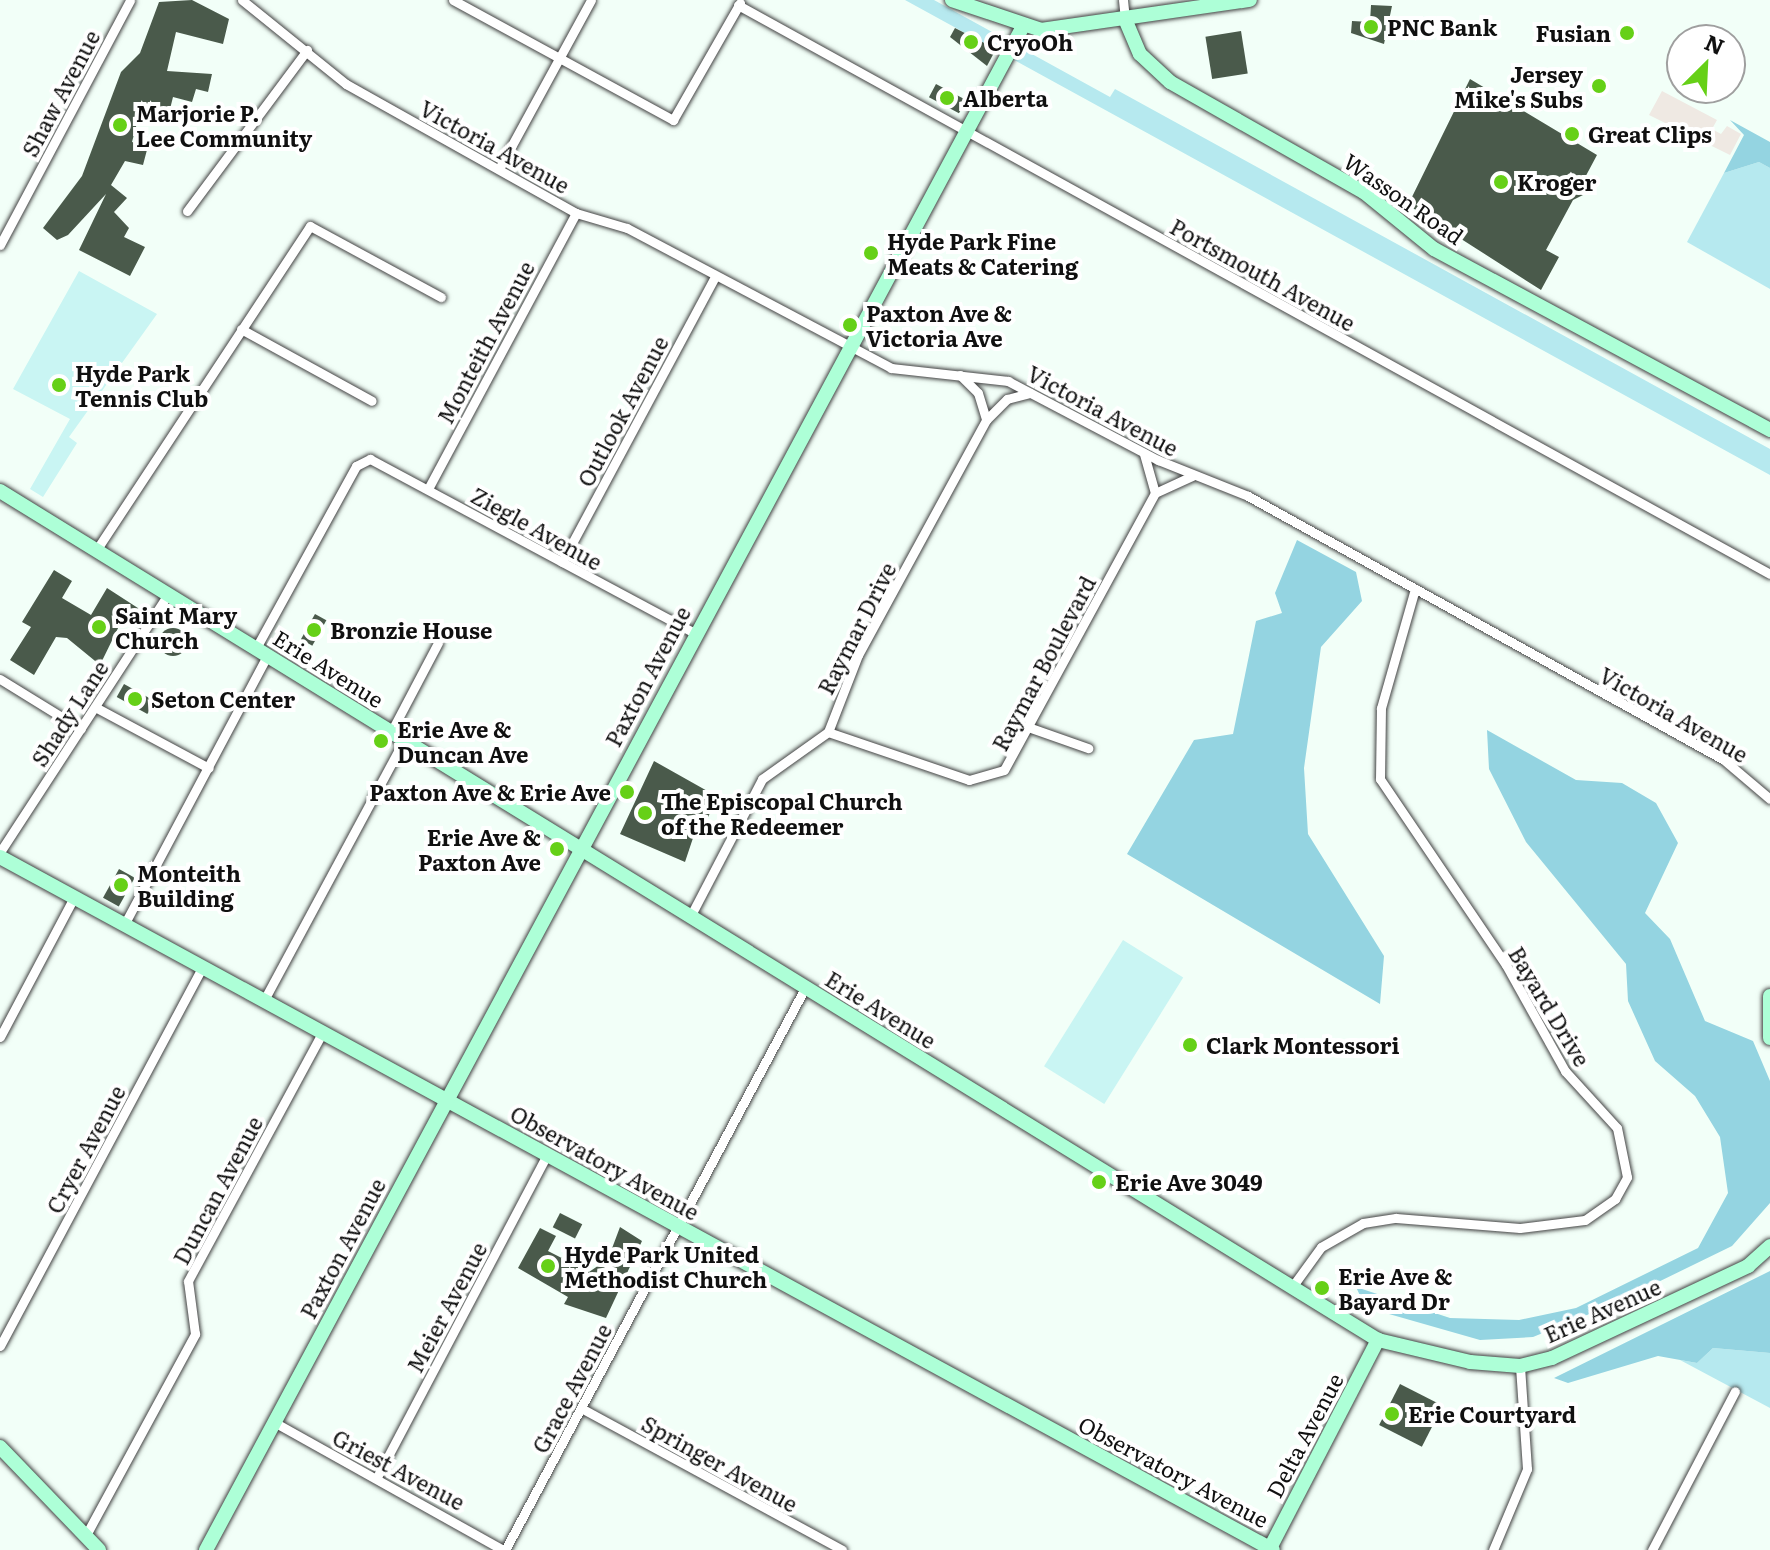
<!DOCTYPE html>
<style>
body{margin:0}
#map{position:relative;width:1770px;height:1550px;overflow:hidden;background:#f2fff8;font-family:Literata,serif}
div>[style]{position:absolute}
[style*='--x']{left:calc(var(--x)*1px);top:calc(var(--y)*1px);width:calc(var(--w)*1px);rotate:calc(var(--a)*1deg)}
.industrial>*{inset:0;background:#efe9e3}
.green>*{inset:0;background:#b6e9ef}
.forest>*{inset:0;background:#94d4e1}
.pitch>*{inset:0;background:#c9f5f3;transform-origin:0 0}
.building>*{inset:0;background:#4a5a4b;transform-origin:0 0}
.round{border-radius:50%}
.roads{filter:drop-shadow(0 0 2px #434343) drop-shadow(0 0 2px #434343)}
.street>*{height:9px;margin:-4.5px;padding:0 4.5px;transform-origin:4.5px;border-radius:4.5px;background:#fff}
.secondary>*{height:14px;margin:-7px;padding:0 7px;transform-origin:7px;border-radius:7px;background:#adffd7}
.dots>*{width:22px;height:22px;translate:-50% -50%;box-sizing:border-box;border:4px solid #fff;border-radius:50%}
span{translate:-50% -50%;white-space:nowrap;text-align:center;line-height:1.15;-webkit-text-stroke:8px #fff;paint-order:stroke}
.poi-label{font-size:22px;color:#101010;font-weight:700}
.left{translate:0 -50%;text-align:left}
.right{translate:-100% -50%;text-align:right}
.street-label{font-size:22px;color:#101010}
.north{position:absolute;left:1666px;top:24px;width:80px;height:80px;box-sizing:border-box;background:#fff;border:2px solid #9f9f9f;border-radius:50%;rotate:24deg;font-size:22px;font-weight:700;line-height:32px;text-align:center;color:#101010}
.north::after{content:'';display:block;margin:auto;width:28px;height:36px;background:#66d017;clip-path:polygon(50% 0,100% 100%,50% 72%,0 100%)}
</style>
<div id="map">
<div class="industrial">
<i style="clip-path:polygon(1662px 91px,1717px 120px,1712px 129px,1721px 134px,1727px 126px,1741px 134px,1730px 155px,1649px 115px)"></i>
</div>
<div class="green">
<i style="clip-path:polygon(905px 0,934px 0,1110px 97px,1115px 89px,1770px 449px,1770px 475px)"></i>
<i style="clip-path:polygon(1759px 162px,1770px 168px,1770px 289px,1687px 242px,1724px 173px)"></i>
<i style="clip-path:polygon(1713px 1348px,1770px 1353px,1770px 1408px,1680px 1360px,1697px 1363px)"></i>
</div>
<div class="forest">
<i style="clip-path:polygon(1730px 120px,1770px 142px,1770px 168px,1759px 162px,1724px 173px,1744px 135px)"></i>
<i style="clip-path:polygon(1297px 540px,1356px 572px,1362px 601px,1321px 647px,1304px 768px,1308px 834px,1384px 956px,1380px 1004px,1127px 854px,1194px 740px,1233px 734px,1256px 621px,1282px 613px,1275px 593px)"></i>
<i style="clip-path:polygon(1487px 730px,1576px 780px,1622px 783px,1656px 803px,1678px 843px,1645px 913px,1670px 939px,1705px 1021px,1753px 1041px,1770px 1081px,1770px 1203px,1732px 1246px,1609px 1306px,1533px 1337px,1480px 1340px,1389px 1314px,1363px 1302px,1356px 1287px,1450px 1318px,1519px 1320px,1576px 1308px,1698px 1248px,1728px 1193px,1720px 1137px,1695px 1096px,1655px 1061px,1628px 1001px,1626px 964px,1526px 842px,1489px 769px)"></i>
<i style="clip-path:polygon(1770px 1271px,1770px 1353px,1713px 1348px,1697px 1363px,1658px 1356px,1568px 1383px,1554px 1378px)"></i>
</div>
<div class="pitch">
<i style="clip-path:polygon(79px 271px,157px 314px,69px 437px,77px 443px,43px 497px,30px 489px,70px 419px,13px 389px)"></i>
<i style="left:1123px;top:940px;width:71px;height:149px;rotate:32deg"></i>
</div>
<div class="building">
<i style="clip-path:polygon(192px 0,229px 19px,223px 44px,176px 32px,167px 71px,212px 74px,208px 92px,196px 89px,192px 102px,173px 97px,169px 113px,142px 104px,132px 142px,148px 146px,143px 165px,125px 161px,111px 185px,127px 198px,114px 212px,129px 228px,124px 237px,145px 247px,130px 276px,79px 250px,106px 194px,68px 235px,57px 240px,43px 228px,82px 176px,121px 72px,140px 53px,159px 2px)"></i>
<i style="clip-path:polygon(1371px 5px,1392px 6px,1384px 44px,1351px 33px,1352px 21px,1370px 22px)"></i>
<i style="clip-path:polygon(955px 28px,996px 49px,987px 66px,950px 37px)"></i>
<i style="left:1241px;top:31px;width:43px;height:36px;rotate:81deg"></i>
<i style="clip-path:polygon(1470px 79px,1597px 155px,1581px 185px,1589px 192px,1573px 200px,1546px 250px,1559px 257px,1541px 290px,1408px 205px)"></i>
<i style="left:936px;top:84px;width:34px;height:15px;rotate:28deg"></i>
<i style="clip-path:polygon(54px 570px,72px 581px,62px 598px,91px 615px,107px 588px,141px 610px,133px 623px,123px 618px,100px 665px,67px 638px,56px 637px,34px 675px,10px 660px,31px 627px,22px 622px)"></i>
<i style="left:315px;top:614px;width:13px;height:29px;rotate:29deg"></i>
<i class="round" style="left:159px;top:628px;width:28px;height:28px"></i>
<i style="left:124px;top:684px;width:35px;height:15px;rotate:29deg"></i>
<i style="clip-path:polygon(654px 761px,718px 797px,705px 823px,699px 820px,685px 862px,620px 834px)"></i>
<i style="left:119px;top:869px;width:18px;height:33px;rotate:29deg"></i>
<i style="left:560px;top:1213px;width:25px;height:16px;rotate:27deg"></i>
<i style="clip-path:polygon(620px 1227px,642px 1241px,606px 1318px,564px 1304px,568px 1297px,518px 1268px,540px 1228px,556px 1236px,548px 1251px,589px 1272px,608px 1259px)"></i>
<i style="left:1400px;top:1384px;width:48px;height:46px;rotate:27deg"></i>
</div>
<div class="roads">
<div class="street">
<i style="--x:242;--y:0;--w:134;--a:38.9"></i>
<i style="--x:346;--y:84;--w:264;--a:29.3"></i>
<i style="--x:576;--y:213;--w:53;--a:16.4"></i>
<i style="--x:627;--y:228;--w:299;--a:27.9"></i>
<i style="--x:891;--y:368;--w:118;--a:6.3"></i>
<i style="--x:1008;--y:381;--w:170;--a:27.8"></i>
<i style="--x:1158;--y:460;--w:97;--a:21.8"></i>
<i style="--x:1248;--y:496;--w:544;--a:29.01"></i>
<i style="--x:1724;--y:760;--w:60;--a:40.3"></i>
<i style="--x:453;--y:0;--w:251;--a:28.6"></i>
<i style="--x:673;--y:120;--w:135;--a:-60.2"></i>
<i style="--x:1123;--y:0;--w:19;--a:84"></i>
<i style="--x:738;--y:5;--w:1178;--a:28.87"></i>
<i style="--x:500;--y:167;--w:190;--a:-61.4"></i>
<i style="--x:187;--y:211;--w:201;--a:-53.3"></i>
<i style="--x:0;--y:245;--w:277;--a:-62"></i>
<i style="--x:241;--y:329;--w:149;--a:28.8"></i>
<i style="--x:960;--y:375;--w:25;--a:45"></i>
<i style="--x:978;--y:393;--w:28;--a:73"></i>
<i style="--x:428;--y:489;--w:313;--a:-61.8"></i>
<i style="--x:1155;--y:493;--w:41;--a:-24.7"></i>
<i style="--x:97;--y:549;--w:387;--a:-56.6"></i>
<i style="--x:310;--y:226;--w:149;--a:28.5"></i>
<i style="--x:562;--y:562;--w:323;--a:-61.8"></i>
<i style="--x:256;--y:648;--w:208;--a:-61.2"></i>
<i style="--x:356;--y:466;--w:16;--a:-27"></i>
<i style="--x:370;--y:459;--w:368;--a:28.2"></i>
<i style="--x:0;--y:679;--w:95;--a:31.7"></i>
<i style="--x:95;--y:707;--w:129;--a:28.2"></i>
<i style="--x:1028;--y:727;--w:64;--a:19.3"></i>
<i style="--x:391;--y:732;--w:101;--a:-62.2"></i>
<i style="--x:828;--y:732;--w:149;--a:18.8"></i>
<i style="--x:969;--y:780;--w:36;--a:-16"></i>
<i style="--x:1004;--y:770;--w:315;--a:-61.4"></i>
<i style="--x:1155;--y:493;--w:41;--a:-105.8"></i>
<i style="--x:0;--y:852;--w:308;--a:-56.9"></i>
<i style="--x:691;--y:915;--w:153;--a:-62.4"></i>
<i style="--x:762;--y:779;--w:81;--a:-35.5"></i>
<i style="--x:828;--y:732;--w:83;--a:-68.7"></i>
<i style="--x:858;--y:655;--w:268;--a:-61.4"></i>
<i style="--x:986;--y:420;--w:30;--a:-45"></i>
<i style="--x:1007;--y:399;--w:24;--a:-15"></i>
<i style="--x:124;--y:925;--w:305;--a:-62"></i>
<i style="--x:263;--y:1002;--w:298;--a:-61.7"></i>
<i style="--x:0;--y:1037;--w:158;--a:-62.1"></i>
<i style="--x:1292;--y:1287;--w:49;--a:-54.1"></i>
<i style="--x:1321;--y:1247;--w:48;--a:-29.7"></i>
<i style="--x:1363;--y:1223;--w:33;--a:-9"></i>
<i style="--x:1396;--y:1218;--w:124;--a:4.6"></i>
<i style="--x:1520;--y:1228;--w:65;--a:-7"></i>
<i style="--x:1585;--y:1220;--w:37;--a:-35"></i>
<i style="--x:1615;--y:1199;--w:25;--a:-61"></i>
<i style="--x:1627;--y:1177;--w:50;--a:-101.5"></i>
<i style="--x:1617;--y:1128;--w:77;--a:-132.4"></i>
<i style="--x:1565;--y:1071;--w:121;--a:-119.1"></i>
<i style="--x:1506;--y:965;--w:225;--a:-124.1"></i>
<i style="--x:1380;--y:779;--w:71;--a:-89.2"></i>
<i style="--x:1381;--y:708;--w:124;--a:-74.1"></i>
<i style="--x:0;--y:1346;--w:429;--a:-61.9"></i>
<i style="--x:581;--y:1408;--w:297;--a:28.5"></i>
<i style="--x:274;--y:1422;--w:262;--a:29.2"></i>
<i style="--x:377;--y:1477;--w:364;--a:-62.2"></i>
<i style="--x:86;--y:1535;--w:229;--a:-61.5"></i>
<i style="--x:195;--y:1334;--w:53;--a:-97.5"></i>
<i style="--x:188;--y:1281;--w:280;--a:-61.6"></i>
<i style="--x:505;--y:1550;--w:637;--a:-61.91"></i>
<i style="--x:1493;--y:1550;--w:88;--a:-67.2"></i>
<i style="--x:1527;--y:1469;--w:103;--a:-93.9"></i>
<i style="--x:1652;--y:1550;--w:179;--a:-62.4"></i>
</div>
<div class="secondary">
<i style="--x:952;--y:0;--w:94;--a:18.6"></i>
<i style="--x:1041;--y:30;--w:211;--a:-8.2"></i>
<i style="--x:1125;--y:19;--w:38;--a:67"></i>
<i style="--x:1140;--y:54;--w:41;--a:43"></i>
<i style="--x:1170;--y:82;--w:223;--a:29.6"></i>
<i style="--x:1364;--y:192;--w:90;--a:39.2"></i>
<i style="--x:1434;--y:249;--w:382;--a:28.3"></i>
<i style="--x:0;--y:491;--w:1619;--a:31.64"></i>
<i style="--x:1378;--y:1340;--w:95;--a:13.4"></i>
<i style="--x:1470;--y:1362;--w:50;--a:4.6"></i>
<i style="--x:1520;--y:1366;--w:33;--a:-14"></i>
<i style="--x:1552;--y:1358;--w:217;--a:-25.1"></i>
<i style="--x:1748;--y:1266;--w:30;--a:-42"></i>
<i style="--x:0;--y:857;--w:1449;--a:28.56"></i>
<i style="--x:1770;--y:996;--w:42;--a:90"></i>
<i style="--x:0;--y:1447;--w:143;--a:46.1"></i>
<i style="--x:206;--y:1550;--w:1727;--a:-61.8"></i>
<i style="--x:1269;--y:1550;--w:237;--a:-62.6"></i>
</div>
</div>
<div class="dots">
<i style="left:1371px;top:27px;background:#66d017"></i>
<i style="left:1627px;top:33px;background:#66d017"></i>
<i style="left:971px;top:42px;background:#66d017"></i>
<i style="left:1599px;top:86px;background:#66d017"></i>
<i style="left:947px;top:98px;background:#66d017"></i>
<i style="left:120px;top:125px;background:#66d017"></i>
<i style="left:1572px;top:134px;background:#66d017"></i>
<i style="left:1501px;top:182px;background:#66d017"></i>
<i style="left:871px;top:253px;background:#66d017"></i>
<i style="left:850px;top:325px;background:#66d017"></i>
<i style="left:59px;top:385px;background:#66d017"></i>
<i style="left:99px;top:627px;background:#66d017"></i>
<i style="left:314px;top:630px;background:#66d017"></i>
<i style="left:135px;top:699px;background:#66d017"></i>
<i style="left:381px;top:741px;background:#66d017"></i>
<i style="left:627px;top:792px;background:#66d017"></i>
<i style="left:645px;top:813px;background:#66d017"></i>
<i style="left:557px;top:849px;background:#66d017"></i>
<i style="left:121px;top:885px;background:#66d017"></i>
<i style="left:1190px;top:1045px;background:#66d017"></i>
<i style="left:1099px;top:1182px;background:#66d017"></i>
<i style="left:548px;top:1266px;background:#66d017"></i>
<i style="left:1322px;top:1288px;background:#66d017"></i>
<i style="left:1392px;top:1414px;background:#66d017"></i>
</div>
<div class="poi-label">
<span class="left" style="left:1387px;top:27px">PNC Bank</span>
<span class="right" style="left:1611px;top:33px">Fusian</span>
<span class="left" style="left:987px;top:42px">CryoOh</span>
<span class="right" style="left:1583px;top:86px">Jersey<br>Mike's Subs</span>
<span class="left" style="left:963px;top:98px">Alberta</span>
<span class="left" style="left:136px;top:125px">Marjorie P.<br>Lee Community</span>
<span class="left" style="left:1588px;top:134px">Great Clips</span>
<span class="left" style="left:1517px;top:182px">Kroger</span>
<span class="left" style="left:887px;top:253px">Hyde Park Fine<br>Meats &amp; Catering</span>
<span class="left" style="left:866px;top:325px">Paxton Ave &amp;<br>Victoria Ave</span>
<span class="left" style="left:75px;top:385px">Hyde Park<br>Tennis Club</span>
<span class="left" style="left:115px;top:627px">Saint Mary<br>Church</span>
<span class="left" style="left:330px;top:630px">Bronzie House</span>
<span class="left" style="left:151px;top:699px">Seton Center</span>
<span class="left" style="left:397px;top:741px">Erie Ave &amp;<br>Duncan Ave</span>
<span class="right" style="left:611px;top:792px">Paxton Ave &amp; Erie Ave</span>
<span class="left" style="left:661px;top:813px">The Episcopal Church<br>of the Redeemer</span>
<span class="right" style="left:541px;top:849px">Erie Ave &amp;<br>Paxton Ave</span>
<span class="left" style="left:137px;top:885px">Monteith<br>Building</span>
<span class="left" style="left:1206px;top:1045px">Clark Montessori</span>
<span class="left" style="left:1115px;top:1182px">Erie Ave 3049</span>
<span class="left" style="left:564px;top:1266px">Hyde Park United<br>Methodist Church</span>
<span class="left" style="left:1338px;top:1288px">Erie Ave &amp;<br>Bayard Dr</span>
<span class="left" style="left:1408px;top:1414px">Erie Courtyard</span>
</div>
<div class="street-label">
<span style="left:60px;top:93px;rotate:-62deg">Shaw Avenue</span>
<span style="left:495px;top:146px;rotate:29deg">Victoria Avenue</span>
<span style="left:1404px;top:198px;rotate:35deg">Wasson Road</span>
<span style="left:1263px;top:274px;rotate:29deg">Portsmouth Avenue</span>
<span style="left:485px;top:342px;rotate:-62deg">Monteith Avenue</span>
<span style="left:1103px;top:410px;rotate:28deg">Victoria Avenue</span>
<span style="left:622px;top:411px;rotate:-62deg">Outlook Avenue</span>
<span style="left:537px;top:528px;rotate:29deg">Ziegle Avenue</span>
<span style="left:856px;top:628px;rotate:-63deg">Raymar Drive</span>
<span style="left:1043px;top:663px;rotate:-62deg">Raymar Boulevard</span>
<span style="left:329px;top:668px;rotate:32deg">Erie Avenue</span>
<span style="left:647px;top:676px;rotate:-62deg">Paxton Avenue</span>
<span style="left:69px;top:713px;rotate:-57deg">Shady Lane</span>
<span style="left:1674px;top:714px;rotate:30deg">Victoria Avenue</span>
<span style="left:1550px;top:1006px;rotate:59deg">Bayard Drive</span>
<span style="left:881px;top:1009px;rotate:32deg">Erie Avenue</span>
<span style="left:85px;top:1149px;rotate:-62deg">Cryer Avenue</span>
<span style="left:605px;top:1162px;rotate:29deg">Observatory Avenue</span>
<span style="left:217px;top:1190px;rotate:-62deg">Duncan Avenue</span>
<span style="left:342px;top:1248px;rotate:-62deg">Paxton Avenue</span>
<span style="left:446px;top:1307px;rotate:-62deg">Meier Avenue</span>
<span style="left:1602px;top:1310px;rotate:-24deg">Erie Avenue</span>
<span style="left:571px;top:1388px;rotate:-62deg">Grace Avenue</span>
<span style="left:1304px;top:1435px;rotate:-62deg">Delta Avenue</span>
<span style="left:720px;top:1463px;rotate:29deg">Springer Avenue</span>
<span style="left:399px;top:1469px;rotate:28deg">Griest Avenue</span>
<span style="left:1174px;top:1471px;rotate:28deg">Observatory Avenue</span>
</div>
<div class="north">N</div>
</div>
